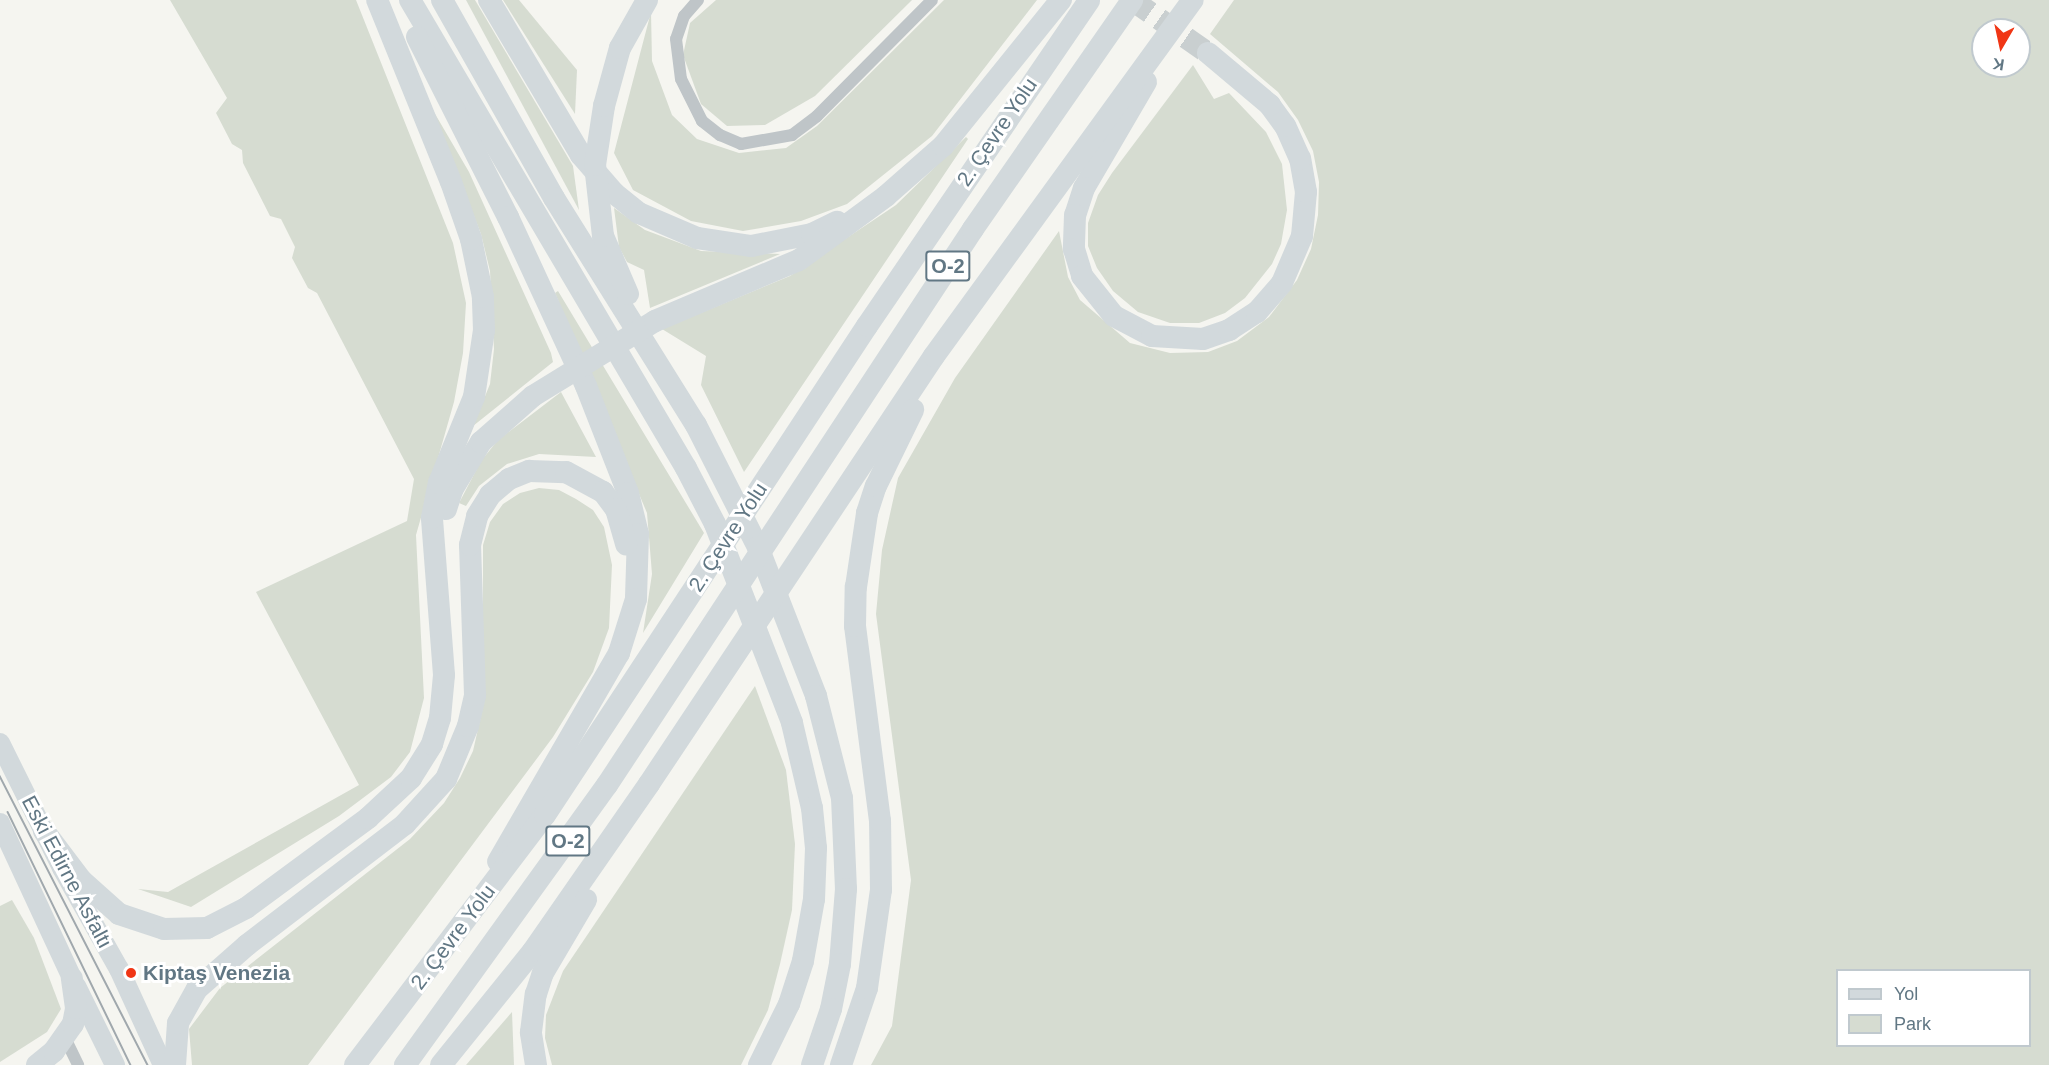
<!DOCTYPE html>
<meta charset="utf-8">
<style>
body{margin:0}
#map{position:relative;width:2049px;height:1065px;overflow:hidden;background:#f5f5f0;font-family:Arial,sans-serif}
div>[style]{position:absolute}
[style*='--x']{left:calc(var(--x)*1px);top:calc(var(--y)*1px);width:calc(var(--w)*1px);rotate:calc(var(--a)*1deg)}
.green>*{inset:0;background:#d6dcd1}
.motorway-tunnel>*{height:22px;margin-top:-11px;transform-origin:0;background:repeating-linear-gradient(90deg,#c9cfd0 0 22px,transparent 0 33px)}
.minor>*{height:12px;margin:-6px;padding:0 6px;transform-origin:6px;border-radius:6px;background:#bfc5c8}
.primary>*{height:20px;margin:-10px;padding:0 10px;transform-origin:10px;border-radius:10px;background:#d2d9dc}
.trunk>*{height:20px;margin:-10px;padding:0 10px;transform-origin:10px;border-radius:10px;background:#d2d9dc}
.motorway>*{height:22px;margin:-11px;padding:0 11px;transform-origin:11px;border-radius:11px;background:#d2d9dc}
.tram>*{height:1.5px;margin:-0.75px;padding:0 0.75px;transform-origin:0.75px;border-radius:0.75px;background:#a0a8ad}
.dots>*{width:16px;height:16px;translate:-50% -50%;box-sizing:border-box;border:3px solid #fff;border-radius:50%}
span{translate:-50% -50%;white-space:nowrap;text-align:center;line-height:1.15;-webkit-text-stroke:6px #fff;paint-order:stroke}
.shield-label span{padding:2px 4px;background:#fff;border:2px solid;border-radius:4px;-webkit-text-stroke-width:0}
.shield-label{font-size:20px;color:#617784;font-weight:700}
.street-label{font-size:21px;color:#617784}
.poi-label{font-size:21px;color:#617784;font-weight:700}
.left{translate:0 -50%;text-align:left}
.legend{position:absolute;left:1836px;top:969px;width:195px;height:78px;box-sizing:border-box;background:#fff;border:2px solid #c0c9ce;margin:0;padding:8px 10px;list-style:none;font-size:18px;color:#617784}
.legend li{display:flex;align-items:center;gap:12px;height:30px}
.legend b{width:30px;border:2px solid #c0c9ce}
.north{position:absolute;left:1971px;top:18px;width:60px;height:60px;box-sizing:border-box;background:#fff;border:2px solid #c0c9ce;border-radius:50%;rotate:189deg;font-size:16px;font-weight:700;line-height:24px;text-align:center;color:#617784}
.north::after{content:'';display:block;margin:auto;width:21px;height:27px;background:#f03615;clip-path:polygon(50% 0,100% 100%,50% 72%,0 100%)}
</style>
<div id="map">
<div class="green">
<i style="clip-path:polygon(170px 0,356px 0,453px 243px,466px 303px,463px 353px,454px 402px,416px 535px,424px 698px,410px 752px,391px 777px,339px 816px,191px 907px,138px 889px,168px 892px,359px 785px,256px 592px,407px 521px,414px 479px,317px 293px,308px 288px,292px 258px,295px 247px,281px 219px,270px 216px,243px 163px,242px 150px,232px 144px,216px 113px,227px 98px)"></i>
<i style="clip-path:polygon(466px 0,475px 0,573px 166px,579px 210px)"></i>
<i style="clip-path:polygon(503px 0,519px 0,577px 70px,575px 114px)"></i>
<i style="clip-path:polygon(716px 0,912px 0,815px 96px,765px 125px,727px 126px,701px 104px,683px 55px,690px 23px)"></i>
<i style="clip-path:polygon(944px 0,1037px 0,932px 136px,847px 204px,801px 221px,743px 231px,691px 221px,633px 190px,614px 153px,651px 12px,652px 61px,672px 115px,697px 139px,739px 153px,786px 148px,817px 126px)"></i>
<i style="clip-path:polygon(evenodd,1234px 0,2049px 0,2049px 1065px,871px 1065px,892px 1026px,911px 880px,876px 614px,882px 550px,898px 478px,955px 378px,1059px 231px,1068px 277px,1080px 300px,1130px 343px,1170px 353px,1208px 352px,1237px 341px,1269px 317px,1297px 280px,1311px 249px,1318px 215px,1319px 182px,1313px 151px,1298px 120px,1278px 92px,1210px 34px,1234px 0,1983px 30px,2019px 30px,2019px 66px,1983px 66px,1983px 30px,1234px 0,1838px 970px,2030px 970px,2030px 1046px,1838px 1046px,1838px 970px)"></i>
<i style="clip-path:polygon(1193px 65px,1214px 99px,1229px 93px,1266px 132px,1282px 164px,1287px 210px,1281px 244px,1272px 264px,1245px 298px,1225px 313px,1199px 323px,1170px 323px,1138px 312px,1113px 291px,1097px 268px,1088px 246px,1088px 223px,1098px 195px,1112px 173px)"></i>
<i style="clip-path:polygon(431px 107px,469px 172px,551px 353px,553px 362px,473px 426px,490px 384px,494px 349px,490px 271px,481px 234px)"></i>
<i style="clip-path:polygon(966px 137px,968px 139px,744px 472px,701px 385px,706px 356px,662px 329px,790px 276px,896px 205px)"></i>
<i style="clip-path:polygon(614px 208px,645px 230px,701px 251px,780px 254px,650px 308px,644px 270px,627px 262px,619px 247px)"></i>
<i style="clip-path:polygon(558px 291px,704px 533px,643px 633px,652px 574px,647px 513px,555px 293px)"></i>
<i style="clip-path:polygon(561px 392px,596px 457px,539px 454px,507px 464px,479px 486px,466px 506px,459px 503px,481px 461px,498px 440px)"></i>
<i style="clip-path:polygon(539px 488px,559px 490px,576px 499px,593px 510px,604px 527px,612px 565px,609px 628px,593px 672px,553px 737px,308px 1065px,192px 1065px,189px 1029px,220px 988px,410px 839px,444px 803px,460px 778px,473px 751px,483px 707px,483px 545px,490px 522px,503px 504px,520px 493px)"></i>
<i style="clip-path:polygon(755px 686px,786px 770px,795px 844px,792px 910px,780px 964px,768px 1010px,741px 1065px,552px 1065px,545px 1038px,546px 1015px,563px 971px)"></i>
<i style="clip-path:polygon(12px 900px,34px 938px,61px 1009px,47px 1032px,0 1062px,0 906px)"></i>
<i style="clip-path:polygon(512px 1012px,514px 1065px,466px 1065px)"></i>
</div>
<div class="motorway-tunnel">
<i style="--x:1132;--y:0;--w:93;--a:34.9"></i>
</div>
<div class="minor">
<i style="--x:698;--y:0;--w:21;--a:131"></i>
<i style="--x:684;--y:16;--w:24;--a:109"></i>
<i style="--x:676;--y:39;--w:40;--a:82.9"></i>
<i style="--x:681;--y:79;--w:47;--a:63.4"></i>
<i style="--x:702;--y:121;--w:23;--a:38"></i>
<i style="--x:720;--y:135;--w:23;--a:23"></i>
<i style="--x:741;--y:144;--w:52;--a:-10"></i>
<i style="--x:792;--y:135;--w:31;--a:-37"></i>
<i style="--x:817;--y:116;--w:163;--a:-45.2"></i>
<i style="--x:65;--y:1038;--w:30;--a:64"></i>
</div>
<div class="primary">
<i style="--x:0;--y:743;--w:140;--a:63.6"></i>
<i style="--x:62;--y:868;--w:116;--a:60.6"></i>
<i style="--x:119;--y:969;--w:106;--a:65.4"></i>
<i style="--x:0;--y:823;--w:171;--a:65.1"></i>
</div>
<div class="trunk">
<i style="--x:76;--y:986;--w:88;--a:63.7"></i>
</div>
<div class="motorway">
<i style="--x:410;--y:0;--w:543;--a:59.47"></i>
<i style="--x:686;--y:468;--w:63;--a:62.6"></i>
<i style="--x:715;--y:524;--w:213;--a:68.8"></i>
<i style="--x:792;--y:723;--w:87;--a:76.8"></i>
<i style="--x:812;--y:808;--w:40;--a:84.3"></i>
<i style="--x:816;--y:848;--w:51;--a:92.2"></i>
<i style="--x:814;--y:899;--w:63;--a:100.1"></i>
<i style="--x:803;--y:961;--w:45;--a:108"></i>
<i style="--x:789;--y:1004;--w:68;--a:116.2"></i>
<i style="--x:442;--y:0;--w:227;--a:60.5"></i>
<i style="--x:554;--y:198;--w:268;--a:58"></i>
<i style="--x:696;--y:425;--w:137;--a:63.1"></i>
<i style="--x:758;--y:547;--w:160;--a:68.7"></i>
<i style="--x:816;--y:696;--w:105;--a:75.7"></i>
<i style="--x:842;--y:798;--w:91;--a:87.5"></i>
<i style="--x:846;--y:889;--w:75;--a:94.6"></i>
<i style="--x:840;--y:964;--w:46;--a:101.3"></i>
<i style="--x:831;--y:1009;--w:59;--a:108.7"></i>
<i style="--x:489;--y:0;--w:180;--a:59.3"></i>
<i style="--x:581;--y:155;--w:50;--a:49"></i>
<i style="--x:614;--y:193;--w:32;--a:39"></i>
<i style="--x:639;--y:213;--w:63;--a:23.3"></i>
<i style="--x:697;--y:238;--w:55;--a:8.4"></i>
<i style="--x:751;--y:246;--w:62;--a:-11.1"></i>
<i style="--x:812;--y:234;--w:28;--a:-26"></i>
<i style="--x:417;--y:37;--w:202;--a:63.2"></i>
<i style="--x:508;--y:217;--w:186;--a:65.2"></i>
<i style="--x:586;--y:386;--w:115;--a:68.6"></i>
<i style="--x:628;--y:493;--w:42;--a:76.3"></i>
<i style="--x:638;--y:534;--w:65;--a:91.8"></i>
<i style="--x:636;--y:599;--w:57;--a:107.5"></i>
<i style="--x:619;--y:653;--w:241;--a:120.1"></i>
<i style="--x:1146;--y:82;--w:123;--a:120.3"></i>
<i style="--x:1084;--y:188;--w:28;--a:108"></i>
<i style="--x:1075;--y:215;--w:34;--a:92"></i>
<i style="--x:1074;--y:249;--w:28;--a:73"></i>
<i style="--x:1082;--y:276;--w:51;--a:51.3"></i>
<i style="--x:1114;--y:316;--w:43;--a:27.8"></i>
<i style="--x:1152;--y:336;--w:51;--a:3.4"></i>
<i style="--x:1203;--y:339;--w:28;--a:-19"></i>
<i style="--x:1229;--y:330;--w:33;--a:-33"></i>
<i style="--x:1257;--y:312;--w:38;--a:-49"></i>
<i style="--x:1282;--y:283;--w:51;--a:-66.9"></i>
<i style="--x:1302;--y:236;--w:44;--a:-84.8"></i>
<i style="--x:1306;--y:192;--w:34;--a:-100"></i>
<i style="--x:1300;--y:159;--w:36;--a:-114"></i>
<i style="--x:1285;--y:126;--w:26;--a:-126"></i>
<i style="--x:1270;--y:105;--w:81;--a:-140"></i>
<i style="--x:628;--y:294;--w:63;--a:-113.3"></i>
<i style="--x:603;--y:236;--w:71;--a:-96.4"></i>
<i style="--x:595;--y:165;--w:60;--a:-81.3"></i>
<i style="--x:604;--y:106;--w:60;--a:-74.6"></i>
<i style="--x:620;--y:48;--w:55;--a:-60.6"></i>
<i style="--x:446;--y:509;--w:20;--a:-72"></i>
<i style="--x:452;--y:490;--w:56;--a:-58.9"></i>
<i style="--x:481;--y:442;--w:69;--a:-41.5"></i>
<i style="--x:533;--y:396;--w:143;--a:-31.6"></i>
<i style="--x:655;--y:321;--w:156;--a:-23"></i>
<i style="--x:799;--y:260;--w:108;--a:-36.3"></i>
<i style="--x:886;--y:196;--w:76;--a:-41.3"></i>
<i style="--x:943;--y:146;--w:188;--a:-51.1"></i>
<i style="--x:44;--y:831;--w:61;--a:52.9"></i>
<i style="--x:81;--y:880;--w:51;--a:41.8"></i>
<i style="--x:119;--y:914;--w:47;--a:18.4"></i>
<i style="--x:164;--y:929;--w:43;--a:-1.3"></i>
<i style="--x:207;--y:928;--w:44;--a:-27.1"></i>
<i style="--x:246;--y:908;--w:152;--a:-36.4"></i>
<i style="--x:368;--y:818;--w:59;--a:-42.9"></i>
<i style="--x:411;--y:778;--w:40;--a:-58"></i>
<i style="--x:432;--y:744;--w:27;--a:-73"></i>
<i style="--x:440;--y:718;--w:43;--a:-84.7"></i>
<i style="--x:444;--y:675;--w:157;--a:-94.4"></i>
<i style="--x:432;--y:518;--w:36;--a:-79"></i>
<i style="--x:439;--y:483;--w:93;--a:-67.9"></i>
<i style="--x:474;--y:397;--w:68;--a:-81.5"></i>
<i style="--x:484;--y:330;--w:33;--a:-92"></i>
<i style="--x:483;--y:297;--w:59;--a:-101.7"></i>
<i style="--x:471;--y:239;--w:60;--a:-109.3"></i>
<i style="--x:451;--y:182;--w:196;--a:-112.1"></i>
<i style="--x:37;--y:1065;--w:22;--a:-39"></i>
<i style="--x:54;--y:1051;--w:33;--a:-55"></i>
<i style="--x:73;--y:1024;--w:16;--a:-79"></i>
<i style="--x:76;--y:1008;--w:30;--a:-98"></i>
<i style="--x:175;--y:1065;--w:42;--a:-85.9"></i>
<i style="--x:178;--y:1023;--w:39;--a:-61"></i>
<i style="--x:197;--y:989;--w:67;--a:-41.3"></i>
<i style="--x:247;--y:945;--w:199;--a:-37.4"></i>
<i style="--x:405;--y:824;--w:61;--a:-47.7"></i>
<i style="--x:446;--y:779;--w:57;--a:-67.5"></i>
<i style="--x:468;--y:726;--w:32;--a:-77"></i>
<i style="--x:475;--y:695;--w:150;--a:-91.9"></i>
<i style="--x:470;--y:545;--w:30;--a:-76"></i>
<i style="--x:477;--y:516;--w:25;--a:-58"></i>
<i style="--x:490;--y:495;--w:25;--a:-40"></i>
<i style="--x:509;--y:479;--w:22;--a:-22"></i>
<i style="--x:529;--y:471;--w:37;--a:2"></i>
<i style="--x:566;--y:472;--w:42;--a:28.4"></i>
<i style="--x:603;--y:492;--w:21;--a:53"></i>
<i style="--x:616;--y:509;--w:37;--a:74"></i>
<i style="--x:355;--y:1065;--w:314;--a:-52.8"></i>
<i style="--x:545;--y:815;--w:585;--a:-56.64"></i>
<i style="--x:867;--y:326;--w:394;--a:-55.7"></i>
<i style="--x:405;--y:1065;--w:345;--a:-54.2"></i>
<i style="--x:607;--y:785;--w:666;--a:-56.64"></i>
<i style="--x:973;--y:229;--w:279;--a:-55.2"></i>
<i style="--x:441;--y:1065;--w:146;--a:-51.1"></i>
<i style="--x:533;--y:951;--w:203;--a:-55.2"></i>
<i style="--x:649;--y:784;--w:514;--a:-56.34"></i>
<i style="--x:934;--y:356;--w:440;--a:-54"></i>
<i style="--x:536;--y:1065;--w:33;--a:-99"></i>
<i style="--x:531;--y:1032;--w:38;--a:-83"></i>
<i style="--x:536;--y:994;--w:22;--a:-72"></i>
<i style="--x:543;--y:973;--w:85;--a:-59.5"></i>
<i style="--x:841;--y:1065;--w:81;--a:-71.3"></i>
<i style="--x:867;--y:988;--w:99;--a:-81.9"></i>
<i style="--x:881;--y:890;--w:69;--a:-90.8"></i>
<i style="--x:880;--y:821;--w:197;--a:-97.3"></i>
<i style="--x:855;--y:626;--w:39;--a:-89"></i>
<i style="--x:856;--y:587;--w:75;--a:-81.5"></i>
<i style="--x:867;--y:513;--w:28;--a:-72"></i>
<i style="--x:876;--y:486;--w:85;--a:-64"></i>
</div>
<div class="tram">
<i style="--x:0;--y:776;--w:325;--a:62.9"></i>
<i style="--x:8;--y:812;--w:281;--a:64.1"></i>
</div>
<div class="dots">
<i style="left:131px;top:973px;background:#f03615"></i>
</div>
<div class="shield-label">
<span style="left:948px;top:266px">O-2</span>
<span style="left:568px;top:841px">O-2</span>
</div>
<div class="street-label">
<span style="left:997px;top:132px;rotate:-56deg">2. Çevre Yolu</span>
<span style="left:728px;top:537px;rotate:-57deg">2. Çevre Yolu</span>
<span style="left:67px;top:872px;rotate:62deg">Eski Edirne Asfaltı</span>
<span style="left:453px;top:937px;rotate:-53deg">2. Çevre Yolu</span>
</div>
<div class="poi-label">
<span class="left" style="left:143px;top:973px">Kiptaş Venezia</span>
</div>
<ul class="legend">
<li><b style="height:8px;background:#d2d9dc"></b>Yol</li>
<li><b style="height:16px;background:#d6dcd1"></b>Park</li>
</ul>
<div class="north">K</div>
</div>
